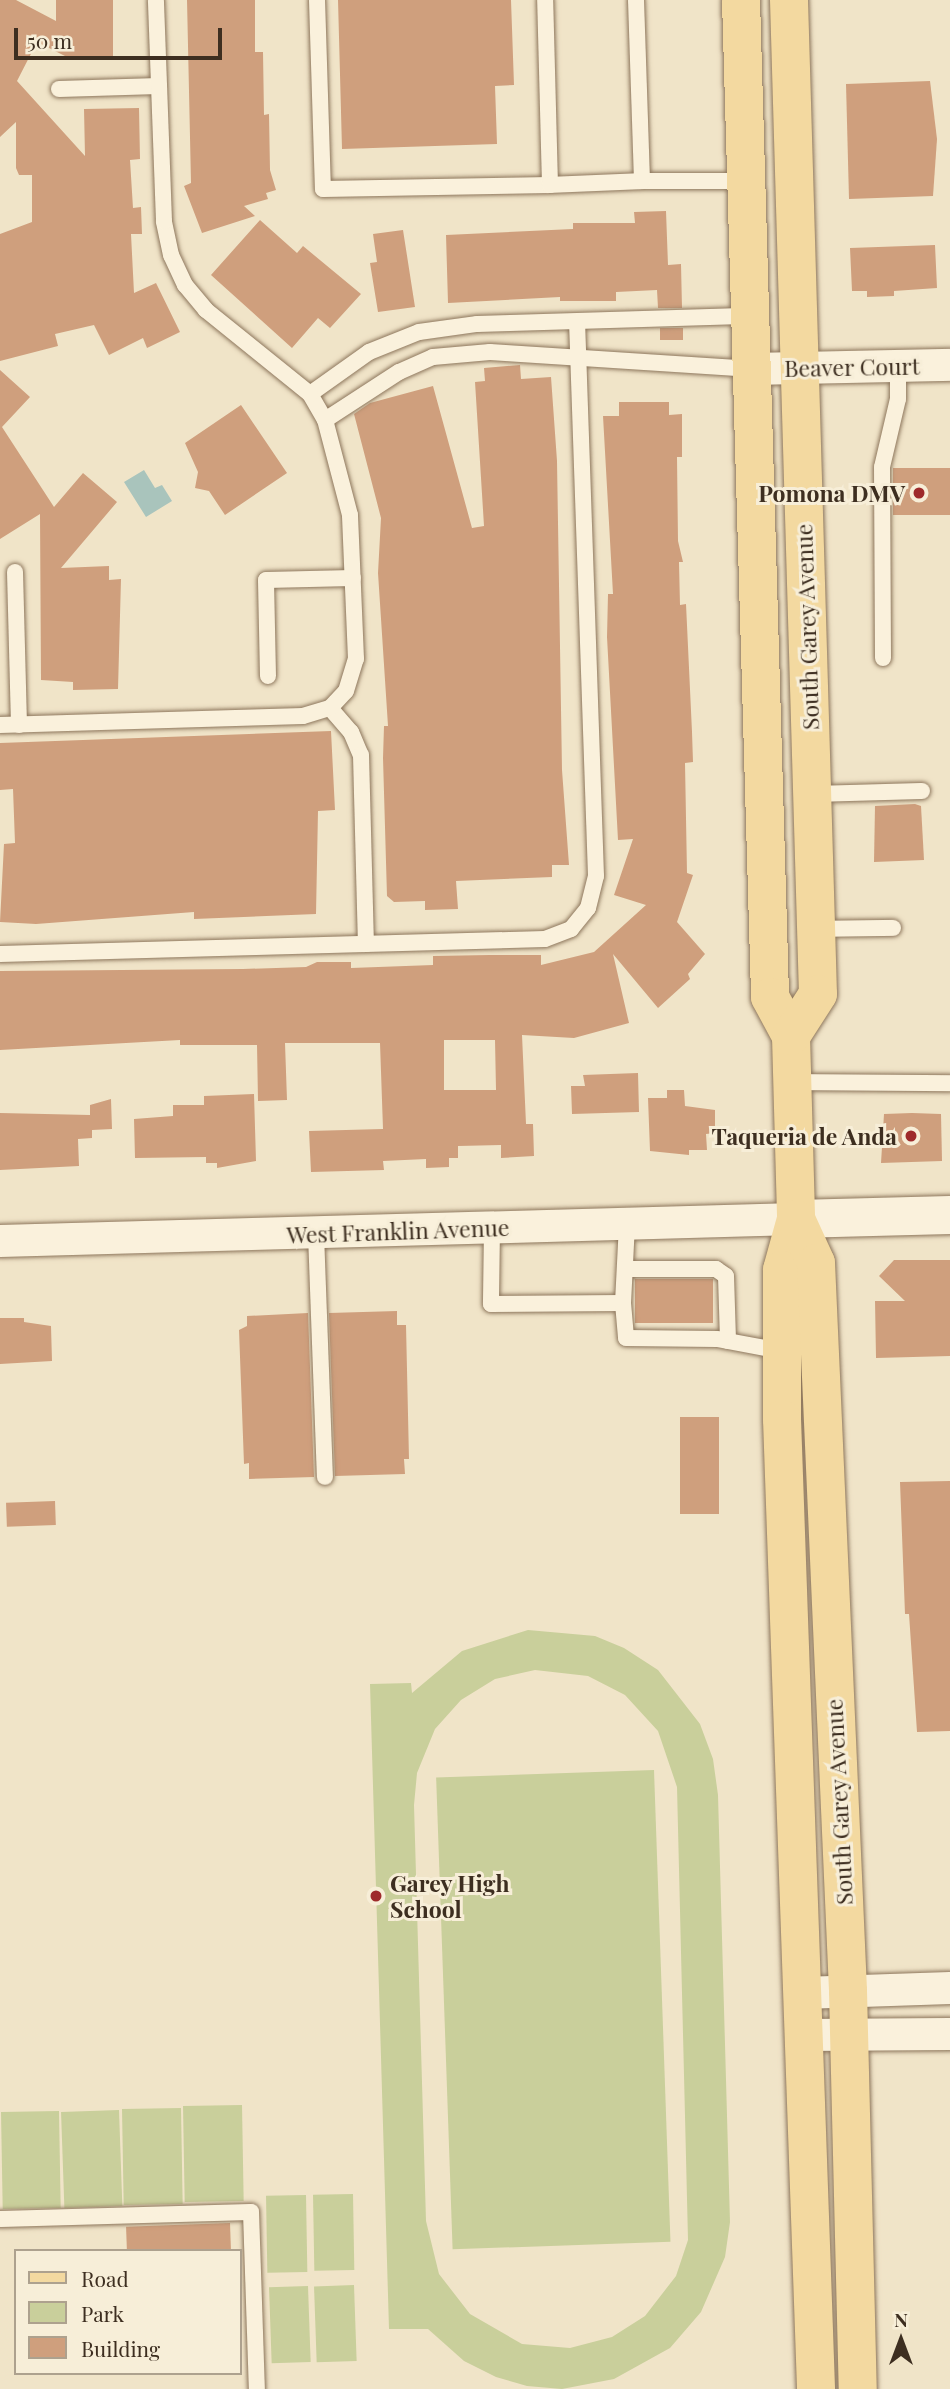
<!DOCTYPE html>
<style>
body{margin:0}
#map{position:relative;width:950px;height:2389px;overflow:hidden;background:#f0e4c8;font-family:"Playfair Display",serif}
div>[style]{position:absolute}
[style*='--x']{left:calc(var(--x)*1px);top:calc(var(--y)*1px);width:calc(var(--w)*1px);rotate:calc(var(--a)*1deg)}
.green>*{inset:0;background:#c9cf9b;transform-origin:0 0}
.water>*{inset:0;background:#a9c4bc}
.building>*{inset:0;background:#cf9f7d;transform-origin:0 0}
.roads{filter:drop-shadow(0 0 2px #8d765c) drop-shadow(0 0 2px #8d765c)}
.lane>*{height:16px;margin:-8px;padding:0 8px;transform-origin:8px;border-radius:8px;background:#faf1dc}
.street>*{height:32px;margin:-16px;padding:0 16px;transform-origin:16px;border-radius:16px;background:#faf1dc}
.secondary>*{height:38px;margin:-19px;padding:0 19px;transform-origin:19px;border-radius:19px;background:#faf1dc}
.primary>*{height:38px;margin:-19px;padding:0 19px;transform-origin:19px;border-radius:19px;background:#f3d9a0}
.dots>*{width:19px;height:19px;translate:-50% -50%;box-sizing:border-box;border:4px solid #f7eed8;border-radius:50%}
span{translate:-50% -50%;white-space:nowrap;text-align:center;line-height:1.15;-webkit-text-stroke:6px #f7eed8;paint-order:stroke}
.street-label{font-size:23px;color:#3d2e20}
.poi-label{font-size:23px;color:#3d2e20;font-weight:700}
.right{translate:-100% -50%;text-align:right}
.left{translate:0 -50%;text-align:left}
.legend{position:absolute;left:14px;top:2249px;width:228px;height:126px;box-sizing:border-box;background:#f7eed8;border:2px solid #ada18e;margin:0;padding:9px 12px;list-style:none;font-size:21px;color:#3d2e20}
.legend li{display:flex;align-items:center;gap:14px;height:35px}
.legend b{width:35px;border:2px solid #ada18e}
.north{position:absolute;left:866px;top:2305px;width:70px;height:70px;-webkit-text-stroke:5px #f7eed8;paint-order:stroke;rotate:0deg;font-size:19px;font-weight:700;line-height:28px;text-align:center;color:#3d2e20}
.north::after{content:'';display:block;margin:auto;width:24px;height:32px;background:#3d2e20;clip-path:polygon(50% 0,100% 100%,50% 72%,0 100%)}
.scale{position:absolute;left:14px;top:28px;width:208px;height:32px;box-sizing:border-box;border:4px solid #3d2e20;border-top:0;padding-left:9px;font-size:21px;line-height:24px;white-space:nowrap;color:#3d2e20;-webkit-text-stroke:5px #f7eed8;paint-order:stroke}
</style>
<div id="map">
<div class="green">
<i style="clip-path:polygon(evenodd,528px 1630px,595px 1636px,624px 1648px,658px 1670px,700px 1724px,713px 1759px,718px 1795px,730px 2222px,725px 2257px,701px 2312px,670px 2348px,614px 2379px,562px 2389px,527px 2386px,496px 2377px,464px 2361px,428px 2329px,389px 2329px,370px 1684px,411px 1683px,412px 1693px,462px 1651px,528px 1630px,535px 1670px,588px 1676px,625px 1695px,658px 1731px,677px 1787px,688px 2240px,676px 2276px,645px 2316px,612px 2337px,570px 2348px,522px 2344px,470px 2314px,439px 2274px,426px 2221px,414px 1805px,417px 1773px,435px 1729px,461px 1700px,495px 1679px,535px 1670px)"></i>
<i style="left:654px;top:1770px;width:472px;height:218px;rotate:88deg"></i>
<i style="left:242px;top:2105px;width:96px;height:59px;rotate:89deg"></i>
<i style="left:181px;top:2108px;width:96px;height:59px;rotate:89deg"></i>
<i style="left:119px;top:2110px;width:96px;height:58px;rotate:88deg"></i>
<i style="left:59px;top:2111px;width:97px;height:58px;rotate:89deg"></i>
<i style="left:353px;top:2194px;width:76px;height:40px;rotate:89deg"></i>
<i style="left:306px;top:2195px;width:77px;height:40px;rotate:89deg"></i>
<i style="left:354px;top:2285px;width:76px;height:40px;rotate:88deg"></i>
<i style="left:308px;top:2286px;width:76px;height:39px;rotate:88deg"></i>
</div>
<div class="water">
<i style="clip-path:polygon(144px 470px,155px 488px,162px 485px,172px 501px,146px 517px,124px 482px)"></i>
</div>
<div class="building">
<i style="clip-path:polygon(0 0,16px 0,56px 21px,56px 0,113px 0,113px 58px,69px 58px,37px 42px,17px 81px,85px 156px,84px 109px,139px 108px,140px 159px,130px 160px,133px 208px,141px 207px,142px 234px,131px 234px,134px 293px,156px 283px,180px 332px,147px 348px,143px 338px,109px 355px,94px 325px,55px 334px,58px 346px,0 361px,0 234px,32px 222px,32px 175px,19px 175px,16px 168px,16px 122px,0 137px)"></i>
<i style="clip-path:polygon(187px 0,255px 0,255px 52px,263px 52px,264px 115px,269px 114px,270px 170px,276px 190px,266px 193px,268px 199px,244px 206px,255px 216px,202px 233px,184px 186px,191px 183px)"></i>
<i style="clip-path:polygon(338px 0,511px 0,514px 85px,495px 86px,497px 144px,342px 149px)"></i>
<i style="clip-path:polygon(930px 81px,937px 139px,933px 196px,849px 199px,846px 84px)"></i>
<i style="clip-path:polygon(666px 211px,668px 265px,681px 264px,682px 308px,658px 308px,657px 290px,616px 292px,616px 301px,560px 301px,560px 297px,448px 303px,446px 235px,573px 229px,573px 223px,635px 223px,634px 212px)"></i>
<i style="clip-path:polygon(260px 220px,297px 253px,303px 246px,361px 294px,330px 328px,318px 318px,292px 348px,211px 275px)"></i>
<i style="clip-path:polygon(403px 230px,415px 307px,378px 312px,370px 263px,377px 262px,373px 234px)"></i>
<i style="clip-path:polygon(935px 245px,937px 288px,894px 291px,894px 296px,867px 297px,867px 291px,852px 291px,850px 248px)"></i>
<i style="left:683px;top:328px;width:12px;height:23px;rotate:90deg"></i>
<i style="clip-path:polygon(520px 365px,521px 379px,551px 377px,557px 461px,562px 770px,569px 865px,552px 865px,552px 877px,456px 881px,458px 909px,425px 910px,425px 901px,394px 902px,387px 896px,383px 758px,384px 726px,388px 726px,378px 573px,381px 518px,354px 414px,370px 403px,433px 386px,472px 528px,484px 526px,475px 382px,485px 381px,484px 368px)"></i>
<i style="clip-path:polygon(0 370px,30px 397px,2px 427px,54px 507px,83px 473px,117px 502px,61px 568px,109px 566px,109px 580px,121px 579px,118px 689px,73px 690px,73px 682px,41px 680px,40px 514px,0 539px)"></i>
<i style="clip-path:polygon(evenodd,619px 402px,669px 402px,669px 415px,682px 414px,682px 457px,677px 457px,678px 541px,683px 562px,679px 562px,680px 605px,686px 604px,692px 732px,693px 762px,685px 763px,687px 873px,693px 875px,677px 922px,705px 954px,688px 974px,690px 979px,658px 1008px,613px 954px,629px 1023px,574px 1038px,522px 1035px,526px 1124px,533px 1124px,534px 1156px,501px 1158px,501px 1145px,458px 1146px,458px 1158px,449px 1158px,449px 1167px,426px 1168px,426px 1159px,383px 1161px,384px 1170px,311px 1172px,309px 1131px,383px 1129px,380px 1043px,285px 1043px,287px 1100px,258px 1101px,257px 1045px,180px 1045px,180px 1040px,0 1050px,0 971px,243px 969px,306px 967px,317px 962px,351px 962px,351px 968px,433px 965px,433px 956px,490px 955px,541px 955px,541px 965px,594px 952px,646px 905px,614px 895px,633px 839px,618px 840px,607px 637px,608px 594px,613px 594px,603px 416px,619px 416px,619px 402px,444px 1040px,495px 1040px,496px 1090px,444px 1090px,444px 1040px)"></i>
<i style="clip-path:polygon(241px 405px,287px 473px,225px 515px,209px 491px,195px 488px,198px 472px,185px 443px)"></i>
<i style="left:950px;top:468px;width:47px;height:57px;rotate:90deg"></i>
<i style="clip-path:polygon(331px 731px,335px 810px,318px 811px,316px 914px,194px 919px,194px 912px,36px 924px,0 922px,4px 844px,15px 843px,13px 789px,0 790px,0 743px)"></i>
<i style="clip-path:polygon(915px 804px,921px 806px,924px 860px,874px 862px,875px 806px)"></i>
<i style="clip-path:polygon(638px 1073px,639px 1112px,572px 1114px,571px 1086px,585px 1086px,583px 1075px)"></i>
<i style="clip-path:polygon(667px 1090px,684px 1090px,685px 1106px,715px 1110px,715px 1133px,706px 1134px,707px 1150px,689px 1150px,689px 1155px,650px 1151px,648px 1098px,667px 1098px)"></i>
<i style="clip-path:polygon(254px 1094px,256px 1161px,217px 1168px,217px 1163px,206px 1163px,206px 1157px,135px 1158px,134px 1119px,173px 1116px,173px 1105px,204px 1105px,204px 1096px)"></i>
<i style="clip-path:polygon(111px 1099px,112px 1129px,92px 1130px,92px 1138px,78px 1139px,79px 1166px,0 1170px,0 1113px,90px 1115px,90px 1105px)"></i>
<i style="clip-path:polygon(912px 1113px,941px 1114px,942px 1161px,881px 1163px,884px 1114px)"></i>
<i style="clip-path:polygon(894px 1260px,950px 1260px,950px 1356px,876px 1358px,875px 1301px,905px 1301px,879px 1276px)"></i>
<i style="left:635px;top:1279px;width:78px;height:44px"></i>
<i style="clip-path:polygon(397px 1311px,397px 1325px,406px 1325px,409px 1459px,404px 1459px,405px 1474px,335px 1476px,329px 1313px)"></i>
<i style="clip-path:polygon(308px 1313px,314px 1477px,249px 1479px,249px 1463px,244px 1464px,239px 1330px,247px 1326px,247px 1316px)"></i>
<i style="clip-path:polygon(0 1318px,24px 1318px,24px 1322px,51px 1326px,52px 1361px,0 1364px)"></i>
<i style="left:680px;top:1417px;width:39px;height:97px"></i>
<i style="clip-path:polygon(950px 1481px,950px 1731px,917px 1732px,909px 1614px,905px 1614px,900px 1482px)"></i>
<i style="left:55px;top:1501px;width:24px;height:49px;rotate:88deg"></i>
<i style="left:230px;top:2223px;width:28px;height:104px;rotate:88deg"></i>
</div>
<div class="roads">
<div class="lane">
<i style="--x:317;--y:0;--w:189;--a:88.2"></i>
<i style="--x:323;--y:189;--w:227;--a:-1"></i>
<i style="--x:550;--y:185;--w:185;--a:-91.5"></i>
<i style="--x:59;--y:89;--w:100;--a:-1.7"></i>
<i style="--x:642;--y:181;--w:106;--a:0"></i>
<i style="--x:550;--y:185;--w:92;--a:-2.5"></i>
<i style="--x:642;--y:181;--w:181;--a:-91.9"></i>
<i style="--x:310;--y:394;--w:72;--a:-35.4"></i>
<i style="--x:369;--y:352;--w:54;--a:-21.8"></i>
<i style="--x:419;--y:332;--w:59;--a:-7.9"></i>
<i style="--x:477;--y:324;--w:274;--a:-1.7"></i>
<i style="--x:325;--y:420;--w:88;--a:-33"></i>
<i style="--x:399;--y:372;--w:37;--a:-24"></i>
<i style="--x:433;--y:357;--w:57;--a:-5"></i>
<i style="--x:490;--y:352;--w:263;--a:3.7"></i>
<i style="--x:15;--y:572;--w:153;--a:88.5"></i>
<i style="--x:883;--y:658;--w:191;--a:-90.3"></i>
<i style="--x:882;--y:467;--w:70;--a:-76.8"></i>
<i style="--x:898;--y:399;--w:33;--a:-90"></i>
<i style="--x:268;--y:676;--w:96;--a:-91.2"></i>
<i style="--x:266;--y:580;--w:87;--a:-1.3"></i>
<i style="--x:330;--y:708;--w:32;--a:49"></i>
<i style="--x:351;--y:732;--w:25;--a:67"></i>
<i style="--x:361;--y:755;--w:189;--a:88.5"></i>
<i style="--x:0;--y:725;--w:303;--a:-1.7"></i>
<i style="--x:303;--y:716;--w:28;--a:-17"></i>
<i style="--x:330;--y:708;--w:23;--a:-47"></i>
<i style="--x:346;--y:691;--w:34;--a:-73"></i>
<i style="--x:356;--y:659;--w:144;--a:-92.4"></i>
<i style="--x:350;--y:515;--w:98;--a:-104.7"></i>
<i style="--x:325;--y:420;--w:30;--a:-120"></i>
<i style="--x:310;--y:394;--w:134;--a:-141.1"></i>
<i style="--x:206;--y:310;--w:33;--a:-130"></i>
<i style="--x:185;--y:285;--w:33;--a:-115"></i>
<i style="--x:171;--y:255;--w:35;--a:-102"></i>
<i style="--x:164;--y:221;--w:221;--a:-92.1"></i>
<i style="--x:813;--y:794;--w:109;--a:-1.6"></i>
<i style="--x:817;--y:929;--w:76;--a:-0.8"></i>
<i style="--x:0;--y:954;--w:545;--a:-1.58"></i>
<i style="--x:545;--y:939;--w:28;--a:-21"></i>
<i style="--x:571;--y:929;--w:27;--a:-51"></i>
<i style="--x:588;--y:908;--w:33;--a:-76"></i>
<i style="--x:596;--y:876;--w:554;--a:-91.96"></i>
<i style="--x:792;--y:1082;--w:158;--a:0.4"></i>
<i style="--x:492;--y:1228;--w:76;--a:90.8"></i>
<i style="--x:491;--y:1304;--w:132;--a:-0.4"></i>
<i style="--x:623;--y:1303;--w:79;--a:-87.1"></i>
<i style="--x:316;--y:1234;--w:243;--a:87.9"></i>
<i style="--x:625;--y:1269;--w:91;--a:0"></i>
<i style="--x:716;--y:1269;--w:12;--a:35"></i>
<i style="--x:726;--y:1276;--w:65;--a:88.2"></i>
<i style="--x:623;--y:1303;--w:35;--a:85"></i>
<i style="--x:626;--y:1338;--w:91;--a:0.6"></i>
<i style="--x:717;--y:1339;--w:66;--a:10.5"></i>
<i style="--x:0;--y:2219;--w:251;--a:-1.6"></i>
<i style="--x:251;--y:2212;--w:177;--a:88.1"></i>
</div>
<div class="street">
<i style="--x:755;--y:369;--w:195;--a:-1.2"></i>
<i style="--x:0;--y:1241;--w:796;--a:-1.58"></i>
<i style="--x:802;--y:1993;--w:148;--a:-1.9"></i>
<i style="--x:804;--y:2035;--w:146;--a:-0.4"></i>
</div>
<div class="secondary">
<i style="--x:796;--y:1219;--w:154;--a:-1.5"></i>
</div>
<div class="primary">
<i style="--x:741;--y:0;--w:997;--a:88.33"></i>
<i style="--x:770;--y:997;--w:44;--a:61.7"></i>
<i style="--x:791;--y:1036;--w:183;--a:88.4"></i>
<i style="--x:796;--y:1219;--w:53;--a:105.4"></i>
<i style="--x:782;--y:1270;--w:149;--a:90"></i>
<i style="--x:782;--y:1419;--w:971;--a:87.99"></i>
<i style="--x:789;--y:0;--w:994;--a:88.33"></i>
<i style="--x:818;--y:994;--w:50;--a:122.7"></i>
<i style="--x:796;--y:1219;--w:48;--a:65.6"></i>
<i style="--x:816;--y:1263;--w:729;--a:87.48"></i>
<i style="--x:848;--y:1991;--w:398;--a:88.6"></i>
</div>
</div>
<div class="dots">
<i style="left:919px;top:493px;background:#9e2a2b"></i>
<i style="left:911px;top:1136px;background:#9e2a2b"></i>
<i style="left:376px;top:1896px;background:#9e2a2b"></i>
</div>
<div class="street-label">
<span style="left:852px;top:367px;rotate:-1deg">Beaver Court</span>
<span style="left:807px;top:627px;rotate:-92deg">South Garey Avenue</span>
<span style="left:398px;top:1231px;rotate:-2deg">West Franklin Avenue</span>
<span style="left:839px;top:1802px;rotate:-93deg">South Garey Avenue</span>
</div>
<div class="poi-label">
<span class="right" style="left:905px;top:493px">Pomona DMV</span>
<span class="right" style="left:897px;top:1136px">Taqueria de Anda</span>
<span class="left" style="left:390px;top:1896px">Garey High<br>School</span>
</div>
<ul class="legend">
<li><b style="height:9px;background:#f3d9a0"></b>Road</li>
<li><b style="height:19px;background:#c9cf9b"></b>Park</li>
<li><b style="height:19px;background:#cf9f7d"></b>Building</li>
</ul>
<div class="north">N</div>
<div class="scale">50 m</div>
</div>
